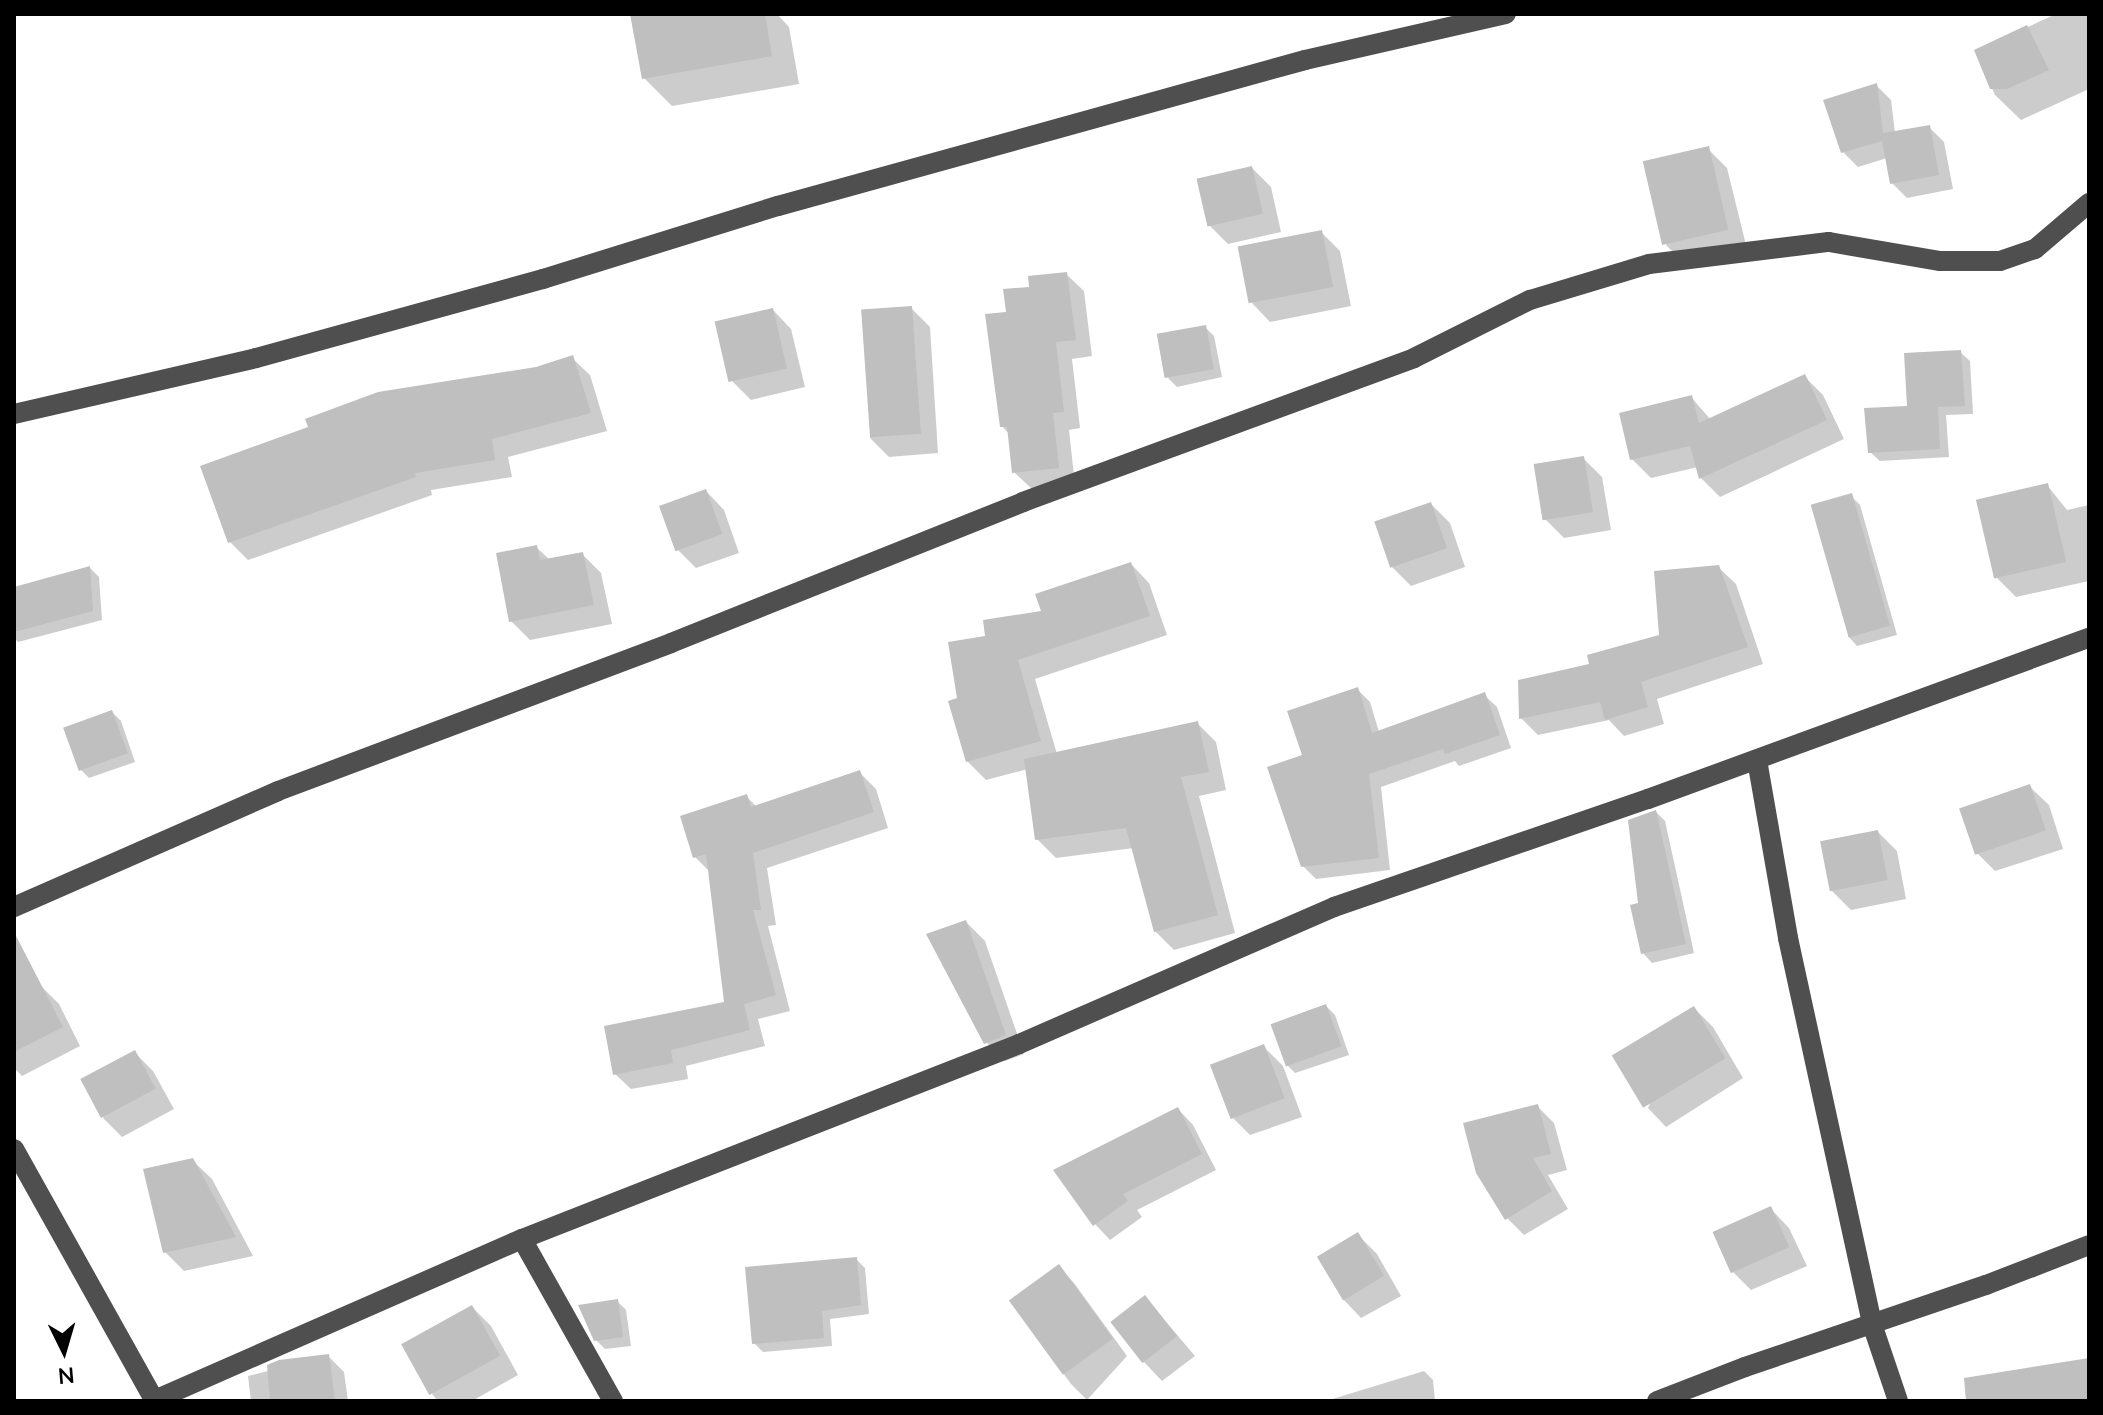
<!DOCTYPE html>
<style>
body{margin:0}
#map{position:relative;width:2103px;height:1415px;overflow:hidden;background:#fff;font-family:"Nunito Sans",sans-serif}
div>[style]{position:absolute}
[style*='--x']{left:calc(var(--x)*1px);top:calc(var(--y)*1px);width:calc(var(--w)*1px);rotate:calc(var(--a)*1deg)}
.shadow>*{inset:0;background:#0003}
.building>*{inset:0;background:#bfbfbf;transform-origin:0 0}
.minor>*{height:20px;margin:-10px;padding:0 10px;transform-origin:10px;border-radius:10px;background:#4f4f4f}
span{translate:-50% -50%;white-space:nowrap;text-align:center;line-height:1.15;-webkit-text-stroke:6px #fff;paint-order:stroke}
.frame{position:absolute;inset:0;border:16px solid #000;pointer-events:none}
.north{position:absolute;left:24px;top:1311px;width:80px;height:80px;-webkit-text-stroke:6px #fff;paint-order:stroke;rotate:175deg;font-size:22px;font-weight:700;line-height:32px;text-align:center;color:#000}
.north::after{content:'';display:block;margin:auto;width:28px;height:36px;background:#000;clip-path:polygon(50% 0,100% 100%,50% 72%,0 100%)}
</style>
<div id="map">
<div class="shadow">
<i style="clip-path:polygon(633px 14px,777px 14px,789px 27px,799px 84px,672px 106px,644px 78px)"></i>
<i style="clip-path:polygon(2056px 14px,2089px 14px,2089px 89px,2021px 120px,1995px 95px,1976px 51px)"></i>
<i style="clip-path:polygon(1876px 85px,1891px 100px,1895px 133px,1929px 127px,1944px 142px,1953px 189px,1907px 198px,1892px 183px,1887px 158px,1858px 167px,1843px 152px)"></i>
<i style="clip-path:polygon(1708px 149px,1727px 168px,1747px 249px,1685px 264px,1666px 245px)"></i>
<i style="clip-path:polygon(1252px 168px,1271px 187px,1281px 232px,1228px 244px,1209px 225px)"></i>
<i style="clip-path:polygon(1321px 232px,1340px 251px,1351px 306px,1270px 322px,1252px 303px)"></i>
<i style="clip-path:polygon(1066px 274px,1084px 291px,1092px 356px,1072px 359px,1080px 428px,1069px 430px,1075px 485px,1032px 489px,1014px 472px,1010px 435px,1002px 426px,1008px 313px,1032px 289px)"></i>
<i style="clip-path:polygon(911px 308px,930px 327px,938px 453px,889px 457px,870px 438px)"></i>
<i style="clip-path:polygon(773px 310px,791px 329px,805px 387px,751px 400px,732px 381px,718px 323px)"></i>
<i style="clip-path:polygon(1205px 327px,1214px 336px,1222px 377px,1177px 387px,1168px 378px)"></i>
<i style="clip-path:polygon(1960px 352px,1970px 361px,1973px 414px,1946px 415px,1949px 457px,1880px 461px,1870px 452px)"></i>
<i style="clip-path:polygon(572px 358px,590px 375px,607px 431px,508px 457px,512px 477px,431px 490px,432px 495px,248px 560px,230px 542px,311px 428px)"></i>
<i style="clip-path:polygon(1804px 376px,1823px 395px,1844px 439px,1720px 497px,1701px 478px,1698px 467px,1651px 478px,1632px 459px,1691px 397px,1711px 420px)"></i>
<i style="clip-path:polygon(1583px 458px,1602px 477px,1611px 530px,1564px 538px,1545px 519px)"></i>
<i style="clip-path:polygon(2047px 485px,2067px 510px,2089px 505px,2089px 581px,2016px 597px,1997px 578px)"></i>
<i style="clip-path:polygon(706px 491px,724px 510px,739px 553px,696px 568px,677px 549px)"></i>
<i style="clip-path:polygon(1851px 496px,1860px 505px,1897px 635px,1857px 646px,1848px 636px)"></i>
<i style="clip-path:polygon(1431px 504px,1450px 523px,1465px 567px,1411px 586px,1392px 567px)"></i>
<i style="clip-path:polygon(536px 547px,550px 560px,582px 554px,601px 573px,612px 624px,530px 640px,511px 621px)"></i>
<i style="clip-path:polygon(1131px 564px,1149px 583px,1167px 635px,1035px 679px,1057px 754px,1197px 723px,1216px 742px,1226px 790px,1199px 796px,1235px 933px,1174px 950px,1155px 931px,1134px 848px,1056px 858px,1037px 839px,1028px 769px,986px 780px,967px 761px,959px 700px,987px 638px,1044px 613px)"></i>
<i style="clip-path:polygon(1718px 567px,1736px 584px,1763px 664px,1657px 699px,1664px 724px,1624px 736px,1609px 720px,1538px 735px,1521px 718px,1592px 666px,1662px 636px)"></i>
<i style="clip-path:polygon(90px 568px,99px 577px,102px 620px,18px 642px,14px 638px,14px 589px)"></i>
<i style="clip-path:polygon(1357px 689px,1370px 702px,1379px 732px,1484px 695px,1497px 707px,1511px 748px,1459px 766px,1455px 761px,1381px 787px,1390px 870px,1316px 879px,1303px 866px,1305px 756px)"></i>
<i style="clip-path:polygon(112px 712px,121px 721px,135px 762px,89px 778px,80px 769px)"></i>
<i style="clip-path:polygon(860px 773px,876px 789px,888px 828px,767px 868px,776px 925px,768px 926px,790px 1011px,758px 1019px,765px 1046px,686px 1066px,688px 1079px,631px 1089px,615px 1074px,726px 1004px,710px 872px,695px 857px,746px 796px,757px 807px)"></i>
<i style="clip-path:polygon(2030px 787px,2049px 805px,2063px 849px,1995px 871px,1976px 852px)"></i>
<i style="clip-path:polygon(1656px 812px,1665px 821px,1694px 953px,1652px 963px,1643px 953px,1640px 905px)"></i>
<i style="clip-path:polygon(1878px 832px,1897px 851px,1906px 899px,1851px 910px,1832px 891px)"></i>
<i style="clip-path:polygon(966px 922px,985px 941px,1024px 1054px,1005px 1061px,986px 1042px)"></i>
<i style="clip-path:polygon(40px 985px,59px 1004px,80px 1046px,22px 1076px,14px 1068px,14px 998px)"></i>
<i style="clip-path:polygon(1326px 1006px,1335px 1015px,1349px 1055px,1295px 1073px,1286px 1064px)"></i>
<i style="clip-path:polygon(1694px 1008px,1713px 1027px,1743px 1078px,1666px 1127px,1648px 1108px)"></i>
<i style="clip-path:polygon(1264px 1047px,1283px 1066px,1302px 1117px,1250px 1135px,1231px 1116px)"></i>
<i style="clip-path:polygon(134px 1052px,153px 1071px,174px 1109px,122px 1137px,103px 1118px)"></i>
<i style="clip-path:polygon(1537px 1106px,1554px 1123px,1567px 1170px,1548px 1175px,1568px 1209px,1524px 1235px,1507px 1218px)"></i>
<i style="clip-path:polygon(1178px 1109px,1193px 1125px,1216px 1170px,1137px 1210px,1142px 1217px,1110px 1240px,1095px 1224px)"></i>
<i style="clip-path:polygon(192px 1160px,212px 1179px,253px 1256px,184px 1271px,165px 1252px)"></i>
<i style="clip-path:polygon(1771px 1209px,1789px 1228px,1807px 1266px,1751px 1290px,1732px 1271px)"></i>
<i style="clip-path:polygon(1358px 1235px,1377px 1254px,1401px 1296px,1361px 1318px,1343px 1299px)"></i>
<i style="clip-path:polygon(856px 1259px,865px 1268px,869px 1314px,830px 1319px,832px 1346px,763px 1352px,754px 1343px)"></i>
<i style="clip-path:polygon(1059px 1267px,1074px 1283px,1127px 1356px,1087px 1400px,1071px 1384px,1011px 1301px)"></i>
<i style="clip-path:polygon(1145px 1297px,1195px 1356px,1162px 1381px,1144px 1362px)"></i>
<i style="clip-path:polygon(617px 1301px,626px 1310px,631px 1346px,605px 1349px,596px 1340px)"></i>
<i style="clip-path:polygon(472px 1307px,491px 1326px,518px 1375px,472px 1401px,438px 1401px,432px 1394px)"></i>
<i style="clip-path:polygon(328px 1356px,344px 1372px,348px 1401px,251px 1401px,248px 1376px)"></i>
<i style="clip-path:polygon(1424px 1371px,1433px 1380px,1435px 1401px,1326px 1401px)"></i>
</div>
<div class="building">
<i style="clip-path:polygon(630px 14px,765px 14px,772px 56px,642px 79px)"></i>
<i style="clip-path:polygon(2027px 25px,2049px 70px,2007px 89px,1990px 89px,1974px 50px)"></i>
<i style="clip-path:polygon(1877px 83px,1883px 133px,1930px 125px,1939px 175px,1890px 184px,1882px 141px,1841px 153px,1823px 100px)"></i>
<i style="left:1709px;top:146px;width:86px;height:68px;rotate:77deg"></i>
<i style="left:1252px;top:166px;width:49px;height:57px;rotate:77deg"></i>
<i style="left:1322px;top:230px;width:58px;height:86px;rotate:79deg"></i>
<i style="clip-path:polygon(1067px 272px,1076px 340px,1056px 342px,1064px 412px,1053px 413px,1059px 468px,1012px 473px,1007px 427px,1000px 427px,985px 314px,1006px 312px,1003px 289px,1029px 287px,1028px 276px)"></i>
<i style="left:912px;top:306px;width:128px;height:51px;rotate:86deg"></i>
<i style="left:773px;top:308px;width:62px;height:60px;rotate:77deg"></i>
<i style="left:1206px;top:325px;width:45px;height:50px;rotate:80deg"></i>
<i style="clip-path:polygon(1961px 350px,1965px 406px,1938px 407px,1940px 449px,1868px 453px,1864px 408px,1907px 406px,1904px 353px)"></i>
<i style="clip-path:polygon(573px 355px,591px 413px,492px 439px,495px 460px,415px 473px,416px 477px,228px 543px,200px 466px,308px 427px,305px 419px,378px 392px,536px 367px)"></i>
<i style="clip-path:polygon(1805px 374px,1827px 420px,1699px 479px,1690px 446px,1630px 460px,1619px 413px,1692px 395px,1699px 423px)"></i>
<i style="left:1584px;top:456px;width:57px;height:51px;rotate:81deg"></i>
<i style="left:2048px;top:483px;width:81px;height:74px;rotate:77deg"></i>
<i style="left:706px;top:489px;width:48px;height:50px;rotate:70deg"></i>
<i style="left:1852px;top:493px;width:138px;height:43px;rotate:74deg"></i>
<i style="left:1431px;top:502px;width:49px;height:60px;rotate:71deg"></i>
<i style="clip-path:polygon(537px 545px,540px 560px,583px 552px,594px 605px,509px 622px,496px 553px)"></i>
<i style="clip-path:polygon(1131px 562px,1150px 616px,1018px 660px,1041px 741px,966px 762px,948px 701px,957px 698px,948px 642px,985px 636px,983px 620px,1041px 611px,1035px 594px)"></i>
<i style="clip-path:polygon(1719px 565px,1748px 647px,1641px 682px,1648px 707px,1605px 720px,1600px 702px,1519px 719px,1518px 680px,1589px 664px,1587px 655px,1659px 635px,1654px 571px)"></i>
<i style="clip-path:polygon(90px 566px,93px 611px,14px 632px,14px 587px)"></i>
<i style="clip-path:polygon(1358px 687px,1372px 733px,1485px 692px,1500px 735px,1445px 754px,1443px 749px,1369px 774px,1379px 858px,1301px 867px,1267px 767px,1302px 755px,1287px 711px)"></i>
<i style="left:112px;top:710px;width:46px;height:52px;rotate:70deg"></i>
<i style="clip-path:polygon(1198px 721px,1209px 772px,1181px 777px,1218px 915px,1154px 932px,1126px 828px,1035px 840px,1024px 759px)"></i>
<i style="clip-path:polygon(860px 770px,874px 812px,753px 853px,761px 910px,753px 910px,776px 995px,744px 1004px,750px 1030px,671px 1050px,673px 1063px,613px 1075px,604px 1026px,724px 1002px,706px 854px,693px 858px,680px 816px,747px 794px,751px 807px)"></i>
<i style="left:2030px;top:784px;width:49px;height:75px;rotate:71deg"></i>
<i style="clip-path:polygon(1656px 810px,1686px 944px,1641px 954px,1630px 905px,1638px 903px,1628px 820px)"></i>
<i style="left:1878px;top:830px;width:51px;height:59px;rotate:79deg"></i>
<i style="clip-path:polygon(966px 920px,1006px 1035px,984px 1044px,926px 934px)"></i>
<i style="clip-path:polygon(14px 932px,63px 1027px,14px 1052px)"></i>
<i style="left:1326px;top:1004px;width:45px;height:59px;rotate:70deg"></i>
<i style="left:1694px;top:1006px;width:61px;height:96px;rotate:59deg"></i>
<i style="left:1264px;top:1044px;width:58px;height:58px;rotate:69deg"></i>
<i style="left:135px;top:1050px;width:44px;height:62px;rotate:62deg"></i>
<i style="clip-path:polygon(1538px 1104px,1551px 1154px,1533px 1158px,1552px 1191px,1505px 1220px,1476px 1173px,1463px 1123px)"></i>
<i style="clip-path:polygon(1178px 1107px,1202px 1154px,1123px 1194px,1128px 1201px,1093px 1226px,1053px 1170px)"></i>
<i style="clip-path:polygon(193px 1158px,236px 1237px,163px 1253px,143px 1169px)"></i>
<i style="left:1771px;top:1206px;width:45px;height:64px;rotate:66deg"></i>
<i style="left:1358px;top:1232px;width:51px;height:48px;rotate:59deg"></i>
<i style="clip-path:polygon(857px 1257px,861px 1305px,822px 1311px,824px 1338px,752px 1344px,745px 1267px)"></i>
<i style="left:1059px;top:1264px;width:92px;height:62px;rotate:54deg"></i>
<i style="left:1145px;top:1295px;width:52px;height:44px;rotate:52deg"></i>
<i style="clip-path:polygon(618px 1299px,623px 1337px,594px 1341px,578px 1305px)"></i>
<i style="left:472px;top:1305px;width:58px;height:81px;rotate:61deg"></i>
<i style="clip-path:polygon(329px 1354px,335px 1401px,270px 1401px,267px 1365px,279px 1360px)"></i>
<i style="clip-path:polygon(2089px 1358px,2089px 1401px,1966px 1401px,1964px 1378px)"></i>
</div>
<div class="minor">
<i style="--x:14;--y:414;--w:248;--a:-13"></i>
<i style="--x:256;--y:358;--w:298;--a:-15.4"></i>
<i style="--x:543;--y:279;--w:246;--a:-17.3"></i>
<i style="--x:778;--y:206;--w:547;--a:-15.48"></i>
<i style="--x:1305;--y:60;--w:206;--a:-12.9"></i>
<i style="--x:1757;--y:760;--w:181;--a:80.1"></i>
<i style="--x:1788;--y:938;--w:395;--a:77.7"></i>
<i style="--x:1872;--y:1324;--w:81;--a:71.3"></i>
<i style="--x:14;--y:907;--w:288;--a:-23.7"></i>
<i style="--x:278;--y:791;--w:420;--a:-20.6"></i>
<i style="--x:671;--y:643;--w:379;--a:-21.8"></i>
<i style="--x:1023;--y:502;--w:417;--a:-20.2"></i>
<i style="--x:1414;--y:358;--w:130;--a:-26.6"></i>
<i style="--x:1530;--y:300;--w:124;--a:-16.8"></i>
<i style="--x:1649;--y:264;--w:181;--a:-7"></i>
<i style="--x:1829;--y:242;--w:113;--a:9.7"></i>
<i style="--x:1940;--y:261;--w:60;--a:0"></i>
<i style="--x:2000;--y:261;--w:37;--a:-19"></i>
<i style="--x:2035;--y:249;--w:71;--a:-40.4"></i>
<i style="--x:14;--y:1149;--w:289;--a:60.8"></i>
<i style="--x:522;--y:1239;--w:186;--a:60.7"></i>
<i style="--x:155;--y:1400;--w:401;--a:-23.7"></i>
<i style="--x:522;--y:1239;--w:534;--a:-21.42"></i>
<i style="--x:1019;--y:1044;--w:344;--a:-23.5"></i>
<i style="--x:1334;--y:907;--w:332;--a:-19"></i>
<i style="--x:1648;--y:799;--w:469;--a:-20.1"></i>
<i style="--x:1657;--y:1401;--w:94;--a:-21.1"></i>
<i style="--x:1745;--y:1367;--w:255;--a:-18.8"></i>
<i style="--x:1986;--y:1285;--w:110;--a:-21.2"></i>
</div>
<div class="frame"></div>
<div class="north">N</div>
</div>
